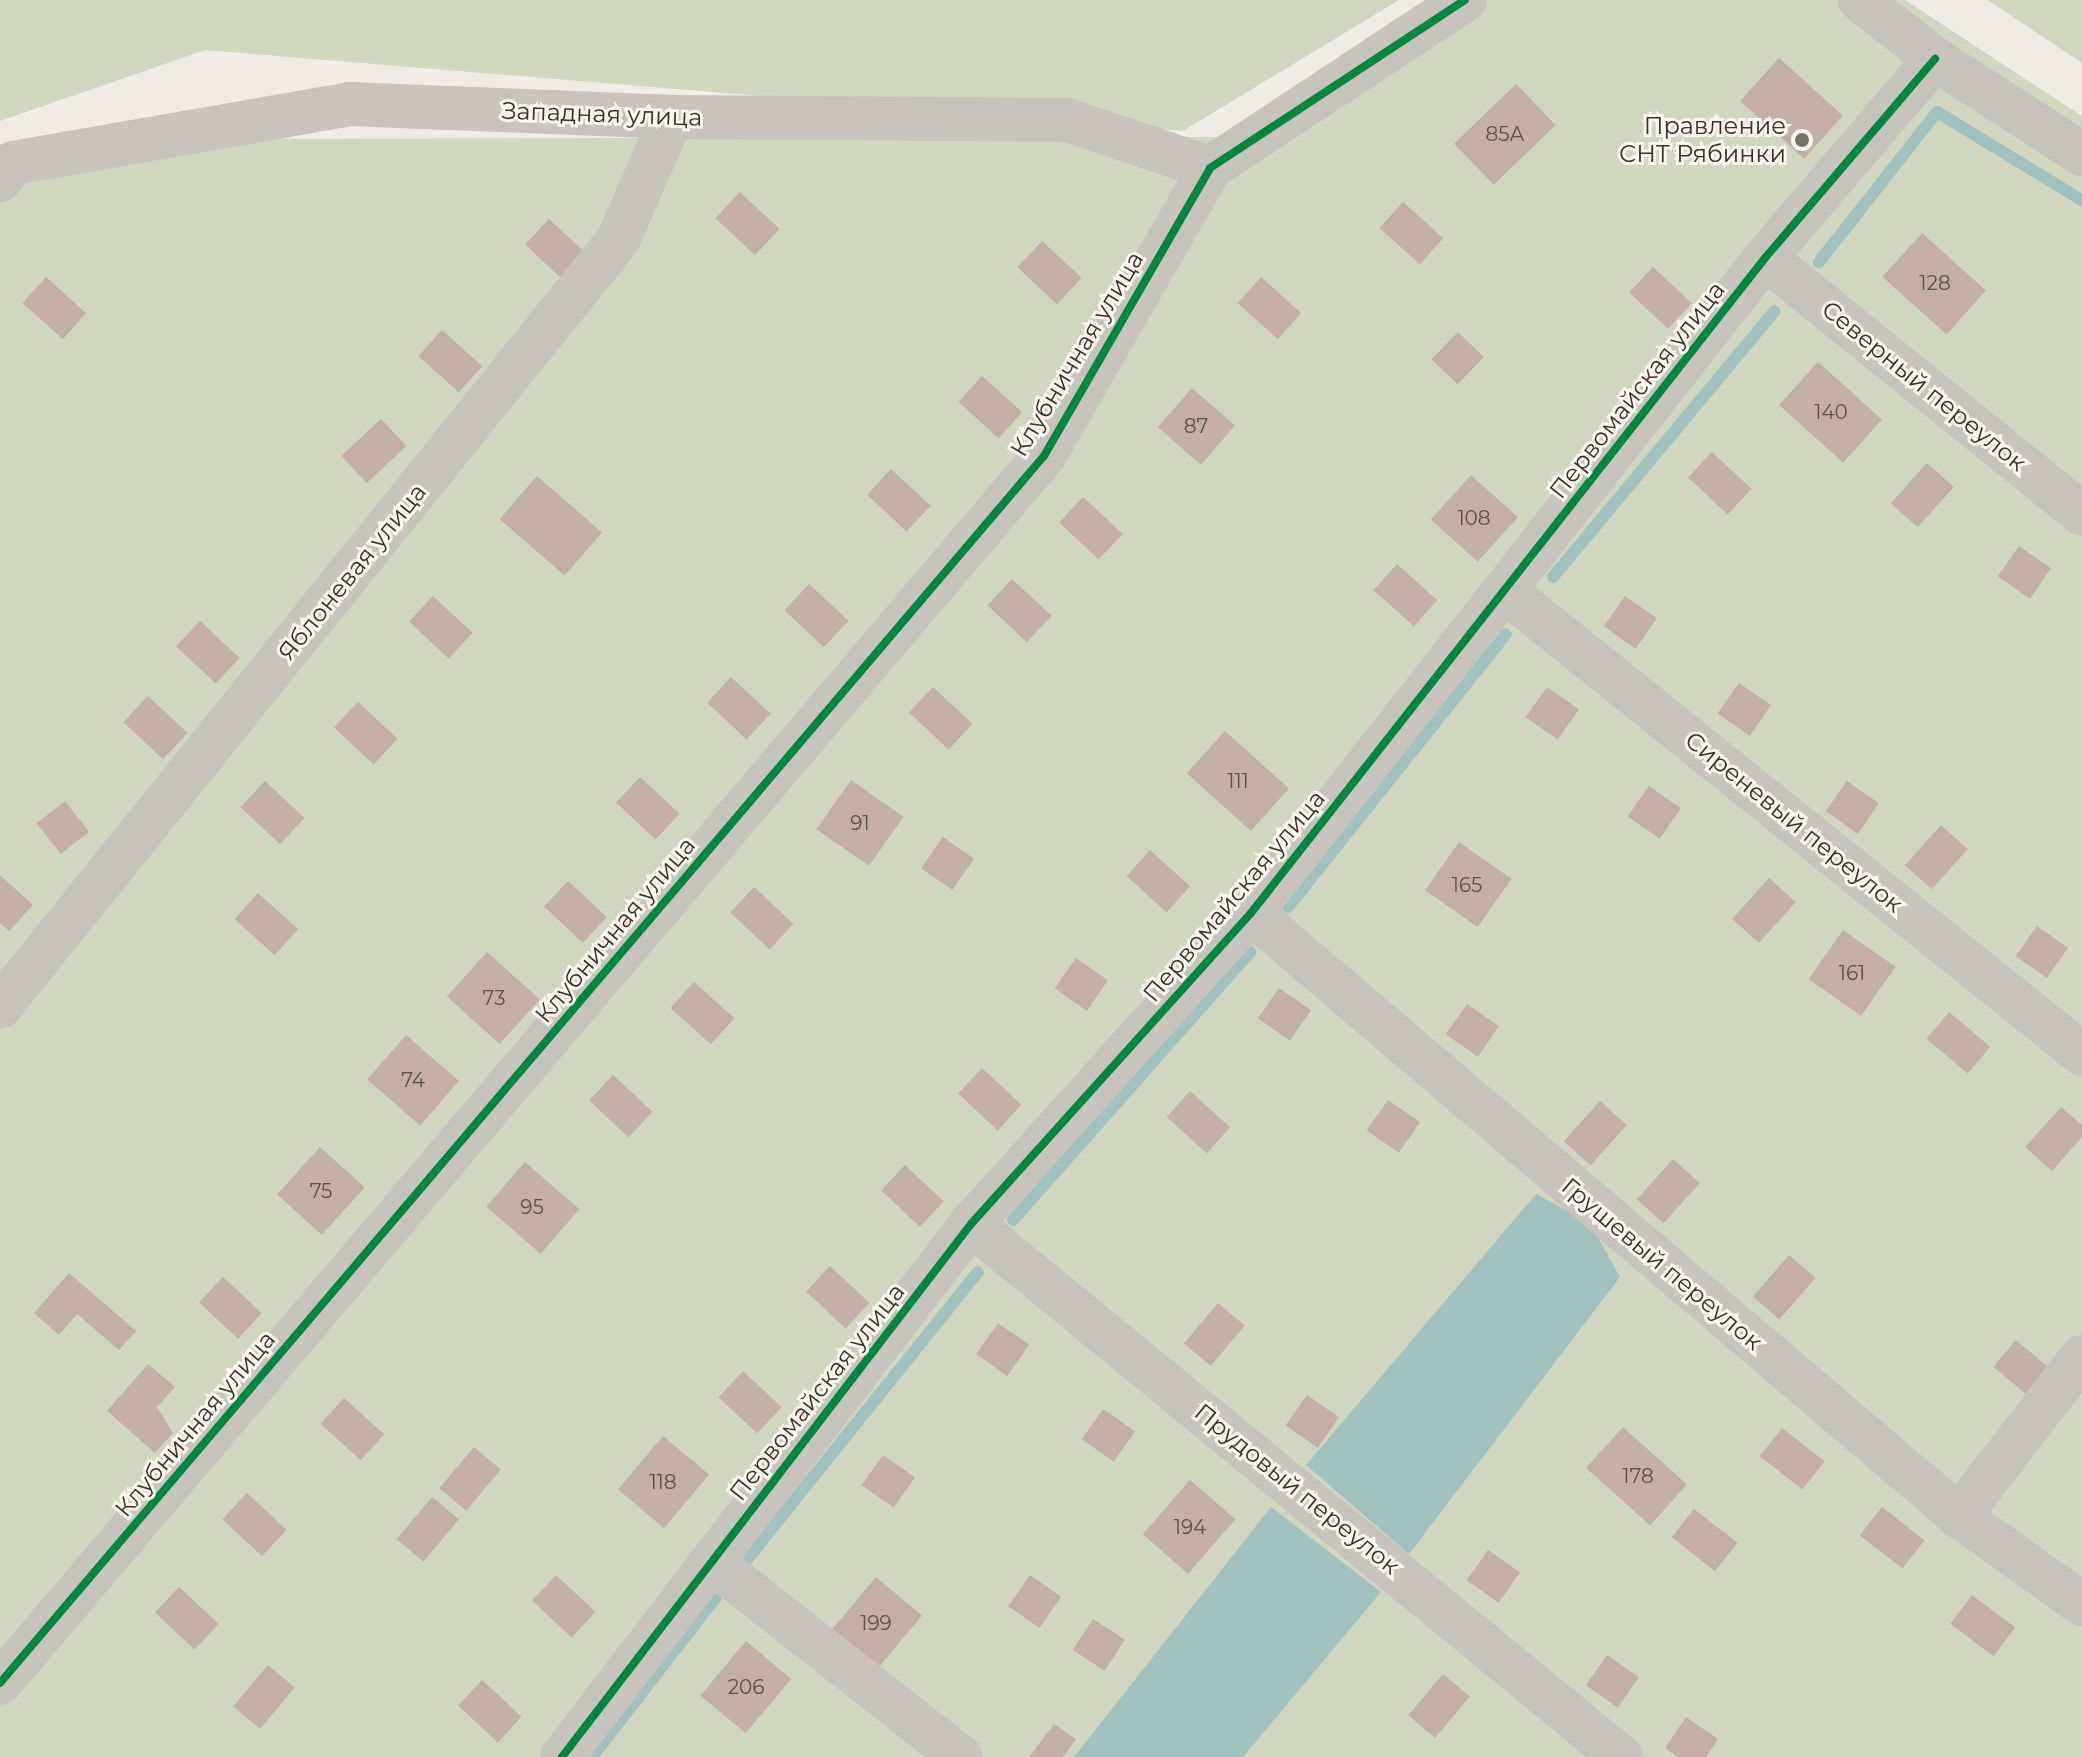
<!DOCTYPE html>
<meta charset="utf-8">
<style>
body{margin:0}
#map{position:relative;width:2082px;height:1757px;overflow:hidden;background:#f0ebe5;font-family:Montserrat,sans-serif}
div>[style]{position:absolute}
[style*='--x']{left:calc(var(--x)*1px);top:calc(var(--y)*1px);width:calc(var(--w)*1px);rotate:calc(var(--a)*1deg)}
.green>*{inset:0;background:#d1d6bf}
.water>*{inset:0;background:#a1c2c1}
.stream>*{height:12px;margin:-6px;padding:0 6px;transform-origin:6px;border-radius:6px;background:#a1c2c1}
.building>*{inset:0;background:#c3afa7;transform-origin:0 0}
.minor>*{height:44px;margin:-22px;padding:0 22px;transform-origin:22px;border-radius:22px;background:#c9c3be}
.cycleway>*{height:8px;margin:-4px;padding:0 4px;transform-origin:4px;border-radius:4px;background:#00873e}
.dots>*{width:22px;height:22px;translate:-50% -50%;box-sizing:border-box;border:4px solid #fbf5ee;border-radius:50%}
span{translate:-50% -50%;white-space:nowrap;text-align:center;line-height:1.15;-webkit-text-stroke:6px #fbf5ee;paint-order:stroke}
.number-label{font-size:20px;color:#5d504a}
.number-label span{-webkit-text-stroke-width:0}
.street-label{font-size:24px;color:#3b302b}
.poi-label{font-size:24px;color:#3b302b}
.right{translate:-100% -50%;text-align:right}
</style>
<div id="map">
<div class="green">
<i style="clip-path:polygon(0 0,1399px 0,1183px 131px,205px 50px,0 121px)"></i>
<i style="clip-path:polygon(1437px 0,1905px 0,2082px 116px,2082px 1757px,0 1757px,0 182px,88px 139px,1232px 137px)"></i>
<i style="clip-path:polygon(1988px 0,2082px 0,2082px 63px,2016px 19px)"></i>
</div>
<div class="water">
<i style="clip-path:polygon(1536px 1194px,1590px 1223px,1620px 1277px,1409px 1554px,1306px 1465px)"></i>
<i style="clip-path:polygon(1271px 1507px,1381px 1592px,1243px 1757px,1074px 1757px)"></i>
</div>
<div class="stream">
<i style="--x:1819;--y:262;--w:191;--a:-51.8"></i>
<i style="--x:1937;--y:112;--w:170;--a:31.3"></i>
<i style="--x:1553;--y:577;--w:346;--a:-50.2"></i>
<i style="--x:1288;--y:907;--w:349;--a:-51.4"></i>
<i style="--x:1013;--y:1220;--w:358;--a:-48.5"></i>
<i style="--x:744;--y:1563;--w:373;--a:-51.2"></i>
<i style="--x:592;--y:1757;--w:202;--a:-52.2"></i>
</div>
<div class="building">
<i style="left:1779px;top:58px;width:86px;height:58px;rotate:42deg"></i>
<i style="left:1516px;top:84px;width:57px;height:86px;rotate:46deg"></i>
<i style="left:740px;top:192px;width:54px;height:36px;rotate:43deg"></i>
<i style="left:1403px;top:202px;width:54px;height:35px;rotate:42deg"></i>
<i style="left:549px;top:219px;width:53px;height:35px;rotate:43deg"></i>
<i style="left:1922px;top:233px;width:86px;height:59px;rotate:42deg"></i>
<i style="left:1042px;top:241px;width:54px;height:36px;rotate:43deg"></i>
<i style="left:1653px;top:267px;width:53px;height:35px;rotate:43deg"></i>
<i style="left:46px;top:277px;width:54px;height:35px;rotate:42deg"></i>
<i style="left:1261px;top:277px;width:54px;height:35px;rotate:42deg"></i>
<i style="left:442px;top:330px;width:54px;height:35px;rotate:42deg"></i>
<i style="left:1458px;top:332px;width:36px;height:38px;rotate:44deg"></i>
<i style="left:1818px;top:362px;width:86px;height:58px;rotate:42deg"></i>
<i style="left:982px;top:376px;width:54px;height:35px;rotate:42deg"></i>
<i style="left:1192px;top:388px;width:57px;height:52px;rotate:41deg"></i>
<i style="left:381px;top:419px;width:37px;height:54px;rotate:47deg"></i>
<i style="left:1712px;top:452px;width:54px;height:35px;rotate:43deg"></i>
<i style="left:1927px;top:463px;width:36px;height:54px;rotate:42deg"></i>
<i style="left:891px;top:469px;width:54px;height:35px;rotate:43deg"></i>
<i style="left:1471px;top:475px;width:63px;height:60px;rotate:42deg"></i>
<i style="left:537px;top:476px;width:86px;height:57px;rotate:41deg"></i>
<i style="left:1083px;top:497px;width:54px;height:35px;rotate:43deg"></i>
<i style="left:2019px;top:546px;width:39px;height:37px;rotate:35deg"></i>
<i style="left:1397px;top:564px;width:54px;height:35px;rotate:42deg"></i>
<i style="left:1012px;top:579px;width:54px;height:36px;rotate:43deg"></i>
<i style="left:809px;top:584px;width:54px;height:36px;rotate:43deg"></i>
<i style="left:433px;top:596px;width:54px;height:35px;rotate:43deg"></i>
<i style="left:1625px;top:596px;width:39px;height:37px;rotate:35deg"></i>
<i style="left:200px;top:621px;width:54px;height:35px;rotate:43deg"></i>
<i style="left:731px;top:677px;width:54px;height:35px;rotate:43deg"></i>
<i style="left:1739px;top:683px;width:39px;height:37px;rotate:35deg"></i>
<i style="left:933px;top:687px;width:54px;height:35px;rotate:43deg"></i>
<i style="left:1547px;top:687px;width:39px;height:37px;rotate:35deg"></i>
<i style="left:148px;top:696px;width:54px;height:36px;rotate:43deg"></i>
<i style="left:358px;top:702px;width:54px;height:35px;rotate:43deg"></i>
<i style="left:1225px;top:731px;width:86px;height:57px;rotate:42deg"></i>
<i style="left:640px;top:777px;width:54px;height:35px;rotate:43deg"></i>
<i style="left:851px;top:780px;width:64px;height:60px;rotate:35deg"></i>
<i style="left:265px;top:781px;width:54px;height:36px;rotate:43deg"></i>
<i style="left:1847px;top:781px;width:39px;height:37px;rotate:35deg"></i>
<i style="left:1649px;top:786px;width:39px;height:37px;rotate:35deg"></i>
<i style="left:65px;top:801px;width:39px;height:36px;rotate:52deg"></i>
<i style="left:1941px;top:825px;width:36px;height:54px;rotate:42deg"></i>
<i style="left:943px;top:837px;width:38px;height:38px;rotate:35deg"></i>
<i style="left:1459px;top:842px;width:64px;height:59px;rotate:35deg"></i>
<i style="left:1150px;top:850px;width:54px;height:35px;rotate:42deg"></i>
<i style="clip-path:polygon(0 875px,33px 905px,9px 931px,0 923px)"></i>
<i style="left:1769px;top:878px;width:36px;height:55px;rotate:42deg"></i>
<i style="left:568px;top:881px;width:53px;height:35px;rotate:43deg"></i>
<i style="left:754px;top:887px;width:54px;height:35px;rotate:43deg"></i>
<i style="left:258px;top:893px;width:54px;height:35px;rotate:42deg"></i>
<i style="left:2037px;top:926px;width:38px;height:37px;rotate:35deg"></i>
<i style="left:1843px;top:930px;width:64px;height:60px;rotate:35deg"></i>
<i style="left:487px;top:952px;width:71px;height:60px;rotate:42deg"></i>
<i style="left:1076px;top:958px;width:39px;height:37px;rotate:35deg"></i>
<i style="left:694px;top:982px;width:54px;height:35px;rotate:42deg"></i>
<i style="left:1279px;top:988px;width:39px;height:37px;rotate:35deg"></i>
<i style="left:1467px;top:1004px;width:39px;height:37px;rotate:35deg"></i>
<i style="left:1949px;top:1012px;width:54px;height:35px;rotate:40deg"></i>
<i style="left:406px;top:1035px;width:70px;height:59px;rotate:41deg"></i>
<i style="left:982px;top:1068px;width:54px;height:35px;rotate:43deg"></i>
<i style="left:613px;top:1075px;width:54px;height:35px;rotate:43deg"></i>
<i style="left:1190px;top:1091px;width:54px;height:35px;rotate:42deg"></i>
<i style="left:1388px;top:1100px;width:39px;height:37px;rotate:35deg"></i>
<i style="left:1600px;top:1101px;width:36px;height:54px;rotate:42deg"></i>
<i style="clip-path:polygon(2061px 1107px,2082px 1125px,2082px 1137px,2052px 1171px,2025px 1147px)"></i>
<i style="left:320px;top:1147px;width:60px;height:64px;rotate:42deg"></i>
<i style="left:1673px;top:1159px;width:36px;height:54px;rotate:42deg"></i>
<i style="left:525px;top:1162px;width:72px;height:59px;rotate:41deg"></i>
<i style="left:905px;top:1165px;width:53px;height:35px;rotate:43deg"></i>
<i style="left:1789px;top:1255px;width:35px;height:55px;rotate:41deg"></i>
<i style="left:830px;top:1266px;width:54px;height:35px;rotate:43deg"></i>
<i style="clip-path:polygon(69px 1273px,136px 1331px,119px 1350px,77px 1314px,59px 1335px,34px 1313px)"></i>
<i style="left:223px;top:1277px;width:53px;height:35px;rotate:43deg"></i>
<i style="left:1218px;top:1303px;width:35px;height:53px;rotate:40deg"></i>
<i style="left:998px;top:1323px;width:38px;height:38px;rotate:35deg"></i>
<i style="left:2016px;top:1340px;width:54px;height:35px;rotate:40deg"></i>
<i style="clip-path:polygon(148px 1364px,175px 1387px,157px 1407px,173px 1433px,155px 1453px,107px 1411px)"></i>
<i style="left:743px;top:1371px;width:53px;height:36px;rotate:43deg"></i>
<i style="left:1307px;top:1395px;width:39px;height:37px;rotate:35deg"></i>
<i style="left:344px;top:1398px;width:54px;height:35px;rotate:42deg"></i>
<i style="left:1103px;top:1409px;width:39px;height:37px;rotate:35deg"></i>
<i style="left:1623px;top:1427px;width:86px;height:55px;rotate:42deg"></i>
<i style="left:1782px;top:1428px;width:54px;height:36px;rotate:38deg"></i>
<i style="left:663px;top:1436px;width:60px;height:70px;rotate:40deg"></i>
<i style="left:474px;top:1447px;width:35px;height:54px;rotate:40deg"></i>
<i style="left:883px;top:1455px;width:39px;height:37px;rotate:35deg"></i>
<i style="left:1190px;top:1480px;width:60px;height:72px;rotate:41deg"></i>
<i style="left:247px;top:1493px;width:54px;height:36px;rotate:43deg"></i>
<i style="left:432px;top:1497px;width:35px;height:55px;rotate:40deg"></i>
<i style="left:1882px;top:1507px;width:54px;height:36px;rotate:38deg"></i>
<i style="left:1694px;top:1509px;width:55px;height:36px;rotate:38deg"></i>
<i style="left:1488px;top:1550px;width:39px;height:37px;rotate:35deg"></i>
<i style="left:556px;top:1575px;width:54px;height:35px;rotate:43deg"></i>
<i style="left:1030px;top:1575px;width:38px;height:38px;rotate:35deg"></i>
<i style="left:876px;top:1577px;width:60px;height:71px;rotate:40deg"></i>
<i style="left:179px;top:1587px;width:54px;height:35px;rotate:43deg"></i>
<i style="left:1972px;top:1595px;width:54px;height:36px;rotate:37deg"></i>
<i style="left:1093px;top:1619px;width:38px;height:37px;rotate:33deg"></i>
<i style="left:746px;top:1641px;width:59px;height:71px;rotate:40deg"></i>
<i style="left:1607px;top:1655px;width:39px;height:37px;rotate:35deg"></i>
<i style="left:268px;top:1665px;width:35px;height:54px;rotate:40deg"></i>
<i style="left:1443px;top:1674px;width:35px;height:54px;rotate:40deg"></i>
<i style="left:482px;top:1680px;width:54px;height:35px;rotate:43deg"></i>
<i style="clip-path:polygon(1686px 1717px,1718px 1739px,1706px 1757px,1678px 1757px,1665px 1748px)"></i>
<i style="clip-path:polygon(1054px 1724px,1076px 1739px,1063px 1757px,1029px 1757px)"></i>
</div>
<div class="minor">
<i style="--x:1860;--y:0;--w:95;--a:38.2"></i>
<i style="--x:1935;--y:59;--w:175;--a:32.9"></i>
<i style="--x:0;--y:180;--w:21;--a:-53"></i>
<i style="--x:13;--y:163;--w:342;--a:-9.9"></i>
<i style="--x:350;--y:104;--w:322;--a:2.3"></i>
<i style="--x:672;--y:117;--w:395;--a:0.4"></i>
<i style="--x:1067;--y:120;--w:151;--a:18.6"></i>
<i style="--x:1765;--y:258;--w:407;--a:38.9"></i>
<i style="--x:1505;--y:591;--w:740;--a:38.74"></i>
<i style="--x:1251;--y:913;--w:930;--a:40.42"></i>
<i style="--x:1959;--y:1516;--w:151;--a:35.6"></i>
<i style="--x:0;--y:1007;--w:985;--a:-51.14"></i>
<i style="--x:618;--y:240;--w:134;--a:-66.3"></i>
<i style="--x:971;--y:1224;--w:841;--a:39.35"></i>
<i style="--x:1959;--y:1516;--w:201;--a:-52.3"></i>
<i style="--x:712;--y:1562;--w:316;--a:38.1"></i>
<i style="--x:0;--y:1683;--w:1611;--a:-49.61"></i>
<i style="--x:1044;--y:456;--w:332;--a:-60"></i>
<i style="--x:1210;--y:168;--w:305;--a:-33.4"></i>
<i style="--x:562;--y:1757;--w:672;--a:-52.5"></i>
<i style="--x:971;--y:1224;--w:418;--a:-48"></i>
<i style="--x:1251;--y:913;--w:833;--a:-51.88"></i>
<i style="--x:1765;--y:258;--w:262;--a:-49.5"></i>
</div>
<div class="cycleway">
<i style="--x:0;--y:1683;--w:1611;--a:-49.61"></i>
<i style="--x:1044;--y:456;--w:332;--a:-60"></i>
<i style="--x:1210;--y:168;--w:305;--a:-33.4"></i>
<i style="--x:562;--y:1757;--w:672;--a:-52.5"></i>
<i style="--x:971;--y:1224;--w:418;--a:-48"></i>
<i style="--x:1251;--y:913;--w:833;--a:-51.88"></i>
<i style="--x:1765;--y:258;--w:262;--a:-49.5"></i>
</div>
<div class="dots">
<i style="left:1802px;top:140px;background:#7a716c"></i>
</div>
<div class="number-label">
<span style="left:1505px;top:134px">85А</span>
<span style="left:1935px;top:283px">128</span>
<span style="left:1831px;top:412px">140</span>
<span style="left:1196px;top:426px">87</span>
<span style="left:1474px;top:518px">108</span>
<span style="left:1238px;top:781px">111</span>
<span style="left:860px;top:823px">91</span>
<span style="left:1467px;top:885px">165</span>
<span style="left:1852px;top:973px">161</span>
<span style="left:494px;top:998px">73</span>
<span style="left:413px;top:1080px">74</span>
<span style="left:321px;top:1191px">75</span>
<span style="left:532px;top:1207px">95</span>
<span style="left:1638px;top:1476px">178</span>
<span style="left:663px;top:1482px">118</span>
<span style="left:1190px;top:1527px">194</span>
<span style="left:876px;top:1623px">199</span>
<span style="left:746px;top:1687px">206</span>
</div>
<div class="street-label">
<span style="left:602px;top:114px;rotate:2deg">Западная улица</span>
<span style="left:1077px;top:354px;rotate:-59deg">Клубничная улица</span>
<span style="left:1924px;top:386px;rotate:39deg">Северный переулок</span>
<span style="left:1637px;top:390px;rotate:-52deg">Первомайская улица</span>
<span style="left:352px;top:572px;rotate:-51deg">Яблоневая улица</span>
<span style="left:1794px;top:822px;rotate:39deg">Сиреневый переулок</span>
<span style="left:1234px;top:896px;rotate:-50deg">Первомайская улица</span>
<span style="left:615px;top:930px;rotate:-50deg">Клубничная улица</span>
<span style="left:1662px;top:1264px;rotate:40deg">Грушевый переулок</span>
<span style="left:817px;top:1392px;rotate:-52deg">Первомайская улица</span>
<span style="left:195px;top:1424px;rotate:-50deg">Клубничная улица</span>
<span style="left:1297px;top:1489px;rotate:39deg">Прудовый переулок</span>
</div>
<div class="poi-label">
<span class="right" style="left:1786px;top:140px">Правление<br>СНТ Рябинки</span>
</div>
</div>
